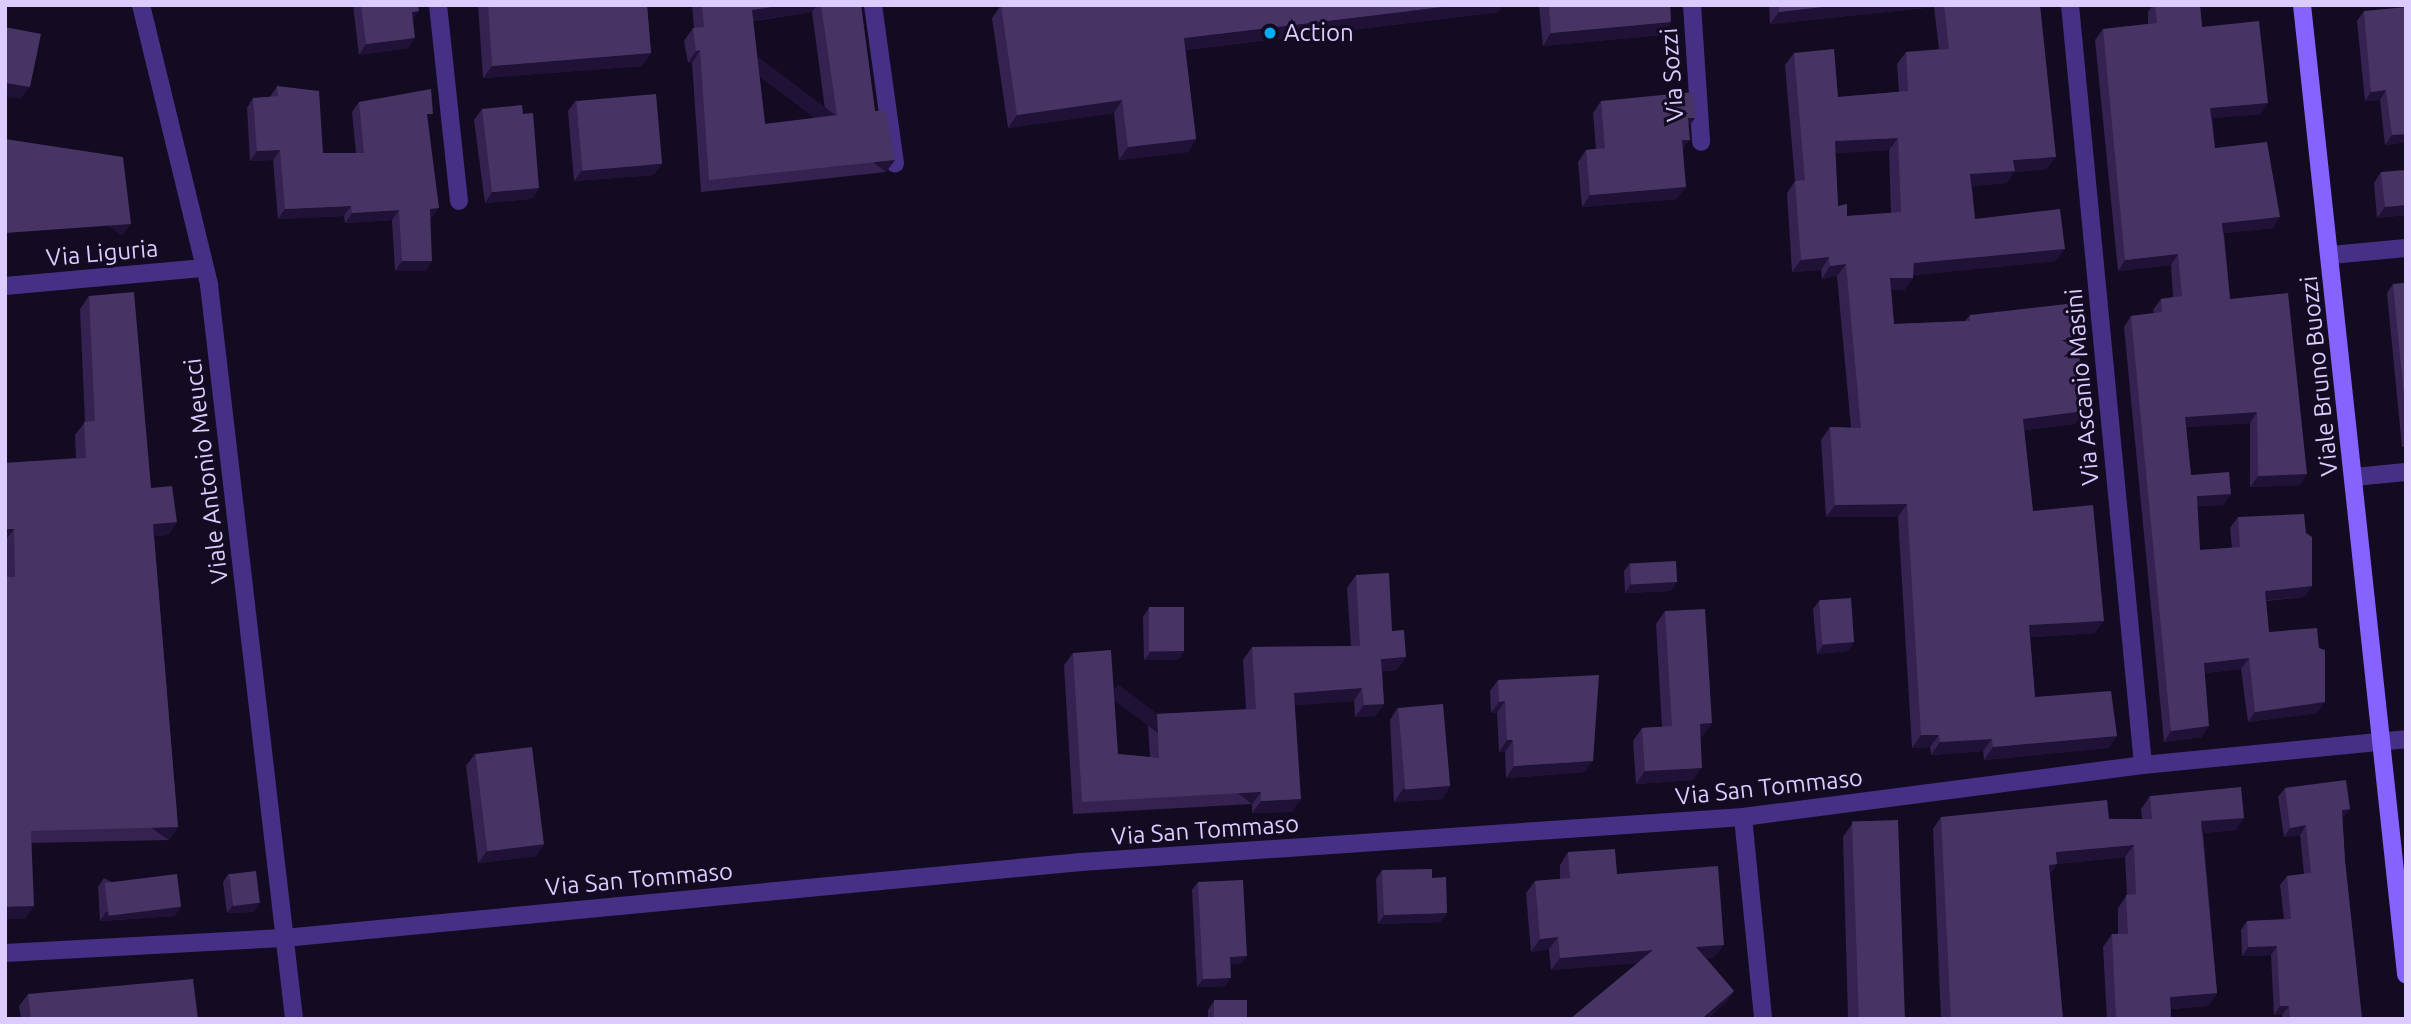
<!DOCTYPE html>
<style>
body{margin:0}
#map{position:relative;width:2411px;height:1024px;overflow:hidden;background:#130b21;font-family:Ubuntu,sans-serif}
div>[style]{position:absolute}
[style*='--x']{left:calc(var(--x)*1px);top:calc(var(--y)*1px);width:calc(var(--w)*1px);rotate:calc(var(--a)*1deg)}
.street>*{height:18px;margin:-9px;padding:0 9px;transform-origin:9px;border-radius:9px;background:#453086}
.secondary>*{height:18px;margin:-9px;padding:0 9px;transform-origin:9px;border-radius:9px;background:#8662ff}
.wall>*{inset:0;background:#352251}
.shaded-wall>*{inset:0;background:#201136;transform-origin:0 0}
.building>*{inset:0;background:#473464;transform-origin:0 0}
.dots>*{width:19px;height:19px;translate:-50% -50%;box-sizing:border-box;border:4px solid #130b21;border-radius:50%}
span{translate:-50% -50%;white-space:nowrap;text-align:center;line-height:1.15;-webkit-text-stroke:6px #130b21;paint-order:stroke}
.poi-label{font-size:24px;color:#dccbff}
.left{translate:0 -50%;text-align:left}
.street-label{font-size:24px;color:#dccbff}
.frame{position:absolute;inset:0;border:7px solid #dccbff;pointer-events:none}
</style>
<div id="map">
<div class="street">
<i style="--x:141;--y:5;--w:288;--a:76.3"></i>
<i style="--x:209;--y:285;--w:739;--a:83.39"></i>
<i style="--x:438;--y:5;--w:197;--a:83.9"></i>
<i style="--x:873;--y:5;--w:160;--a:82.1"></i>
<i style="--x:1692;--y:5;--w:137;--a:86.2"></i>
<i style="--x:2070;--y:5;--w:763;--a:84.51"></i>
<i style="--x:2331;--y:255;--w:75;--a:-5.3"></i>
<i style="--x:5;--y:286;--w:200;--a:-5.2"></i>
<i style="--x:2354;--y:477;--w:52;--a:-5.5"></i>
<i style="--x:1743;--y:817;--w:203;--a:84.3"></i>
<i style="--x:5;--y:953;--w:279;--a:-3.1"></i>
<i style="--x:284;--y:938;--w:801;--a:-5.45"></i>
<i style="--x:1081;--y:862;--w:664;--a:-3.89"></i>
<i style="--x:1743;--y:817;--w:403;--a:-7.4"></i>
<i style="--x:2143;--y:765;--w:264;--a:-5.6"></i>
</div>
<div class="secondary">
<i style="--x:2302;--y:5;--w:975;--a:83.87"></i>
</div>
<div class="wall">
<i style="clip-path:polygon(353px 5px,418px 5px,413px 19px,408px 48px,359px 55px)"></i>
<i style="clip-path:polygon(478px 5px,647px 5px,651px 53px,642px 66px,483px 78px)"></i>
<i style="clip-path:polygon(evenodd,692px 5px,861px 5px,875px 111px,895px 160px,886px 172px,701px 192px,692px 63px,688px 63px,684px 41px,693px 28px,694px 28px,692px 5px,812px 12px,826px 117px,765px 124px,753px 21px,812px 12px)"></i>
<i style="clip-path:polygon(1001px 5px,1499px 12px,1185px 50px,1196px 139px,1188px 152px,1119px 160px,1114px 113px,1008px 128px,992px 18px)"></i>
<i style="clip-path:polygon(1539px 5px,1670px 5px,1671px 22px,1662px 35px,1543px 46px)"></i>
<i style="clip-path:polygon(evenodd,1769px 5px,2040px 5px,2047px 169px,2014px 172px,2006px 183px,1972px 186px,1975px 219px,2056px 261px,1913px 275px,1913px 278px,1904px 290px,1891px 290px,1894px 324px,1965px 321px,1970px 315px,2084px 411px,2075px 424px,2024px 430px,2033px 511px,2095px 633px,2030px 637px,2035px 697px,2117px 736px,2108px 748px,1984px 760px,1983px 751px,1931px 755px,1930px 747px,1912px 748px,1898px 517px,1826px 517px,1821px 440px,1830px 427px,1851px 428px,1837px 276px,1822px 279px,1821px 270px,1792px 272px,1787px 193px,1795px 181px,1785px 65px,1794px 53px,1838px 97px,1899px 92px,1897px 64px,1906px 52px,1939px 49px,1934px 7px,1770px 24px,1769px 5px,1889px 150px,1891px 213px,1847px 216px,1838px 206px,1835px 153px,1889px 150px)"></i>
<i style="clip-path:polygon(2153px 5px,2200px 5px,2202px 27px,2261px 114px,2212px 118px,2215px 148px,2273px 228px,2224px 233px,2230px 299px,2307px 474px,2299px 485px,2250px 487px,2250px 423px,2186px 427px,2191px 475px,2231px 494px,2223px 505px,2197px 506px,2200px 550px,2232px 548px,2230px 528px,2238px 517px,2312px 586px,2304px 597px,2266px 601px,2269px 632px,2317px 713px,2248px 722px,2241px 669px,2205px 673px,2202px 737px,2164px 742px,2124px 327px,2131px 316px,2154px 313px,2153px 310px,2161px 299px,2173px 297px,2171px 265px,2118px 271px,2095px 40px,2103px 29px,2148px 24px,2148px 12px)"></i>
<i style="clip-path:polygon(2364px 11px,2406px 142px,2385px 145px,2380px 100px,2365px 101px,2357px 21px)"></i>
<i style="clip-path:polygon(277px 86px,323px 153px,356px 153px,352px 112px,359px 102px,428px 121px,432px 218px,430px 218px,426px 271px,395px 271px,392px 220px,345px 223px,344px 216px,278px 219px,273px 160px,250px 161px,247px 108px,253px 98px,270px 97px)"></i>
<i style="clip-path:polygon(576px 100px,654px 175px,574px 181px,568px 111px)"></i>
<i style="clip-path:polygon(1601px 101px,1695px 118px,1688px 127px,1683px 150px,1677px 199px,1582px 207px,1578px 162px,1586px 150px,1596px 149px,1593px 113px)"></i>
<i style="clip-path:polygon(482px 109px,539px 188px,532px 199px,485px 203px,474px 120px)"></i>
<i style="clip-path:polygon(2381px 172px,2406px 215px,2377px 218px,2374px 183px)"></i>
<i style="clip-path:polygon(2406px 283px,2406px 447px,2402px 447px,2387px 293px,2393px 284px)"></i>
<i style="clip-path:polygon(89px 296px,151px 488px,177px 522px,168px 535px,154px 536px,178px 827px,169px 840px,31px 843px,25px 919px,6px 577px,5px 463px,76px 458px,75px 435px,85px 422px,80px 309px)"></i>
<i style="clip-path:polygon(1630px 563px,1671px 591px,1625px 593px,1624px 571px)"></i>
<i style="clip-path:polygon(1356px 575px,1392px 631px,1397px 670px,1382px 671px,1384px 704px,1375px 716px,1355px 717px,1354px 701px,1295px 705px,1292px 812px,1252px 813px,1252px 804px,1073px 814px,1064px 665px,1073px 653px,1118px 754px,1150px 757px,1148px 726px,1157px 714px,1246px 709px,1243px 660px,1252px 647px,1351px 646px,1347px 588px)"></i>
<i style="clip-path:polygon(1819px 601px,1854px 642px,1848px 651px,1817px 654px,1813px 609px)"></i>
<i style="clip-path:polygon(1149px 608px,1184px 651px,1178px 660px,1144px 660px,1143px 617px)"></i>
<i style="clip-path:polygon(1665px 611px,1703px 736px,1700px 736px,1693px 780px,1636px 784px,1633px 741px,1642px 728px,1662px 727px,1656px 624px)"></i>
<i style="clip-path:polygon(1498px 680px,1585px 772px,1506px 778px,1505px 752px,1499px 752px,1497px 713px,1491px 713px,1490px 691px)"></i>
<i style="clip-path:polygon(1398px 707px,1450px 786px,1442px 799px,1394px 802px,1390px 720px)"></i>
<i style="clip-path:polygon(475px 754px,544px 844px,536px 856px,478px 863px,466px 766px)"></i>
<i style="clip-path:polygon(2285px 788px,2350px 809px,2342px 818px,2345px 861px,2362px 1019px,2283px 1019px,2282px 1015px,2274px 1015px,2271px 955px,2242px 956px,2241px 930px,2247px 921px,2284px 919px,2280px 885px,2287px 876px,2304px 874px,2300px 835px,2284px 837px,2278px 797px)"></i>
<i style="clip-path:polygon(2150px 796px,2244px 818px,2235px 830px,2203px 833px,2217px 993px,2208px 1006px,2171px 1009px,2171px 1019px,2107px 1019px,2103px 947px,2112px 934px,2118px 934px,2118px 908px,2127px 895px,2125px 857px,2057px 864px,2050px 874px,2063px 1019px,1941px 1019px,1933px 829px,1941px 817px,2142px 819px,2141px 809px)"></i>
<i style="clip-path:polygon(1852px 824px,1904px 1019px,1848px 1019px,1843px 837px)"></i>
<i style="clip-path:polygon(1568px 852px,1617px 874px,1715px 957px,1706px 958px,1734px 991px,1725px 1003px,1637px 963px,1551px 970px,1549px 949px,1531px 952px,1526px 893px,1535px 881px,1560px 879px,1560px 865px)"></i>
<i style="clip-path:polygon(1382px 870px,1432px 878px,1441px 922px,1378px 924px,1376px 879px)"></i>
<i style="clip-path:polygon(229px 873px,254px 912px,227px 913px,223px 882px)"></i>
<i style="clip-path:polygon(104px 878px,175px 916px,100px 921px,98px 887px)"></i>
<i style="clip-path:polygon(1198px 882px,1241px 964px,1231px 964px,1225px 986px,1197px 987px,1192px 890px)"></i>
<i style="clip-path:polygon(28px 994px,198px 1019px,21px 1019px,19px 1006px)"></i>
<i style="clip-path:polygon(1214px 1001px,1247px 1019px,1208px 1019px,1208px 1010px)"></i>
</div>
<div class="shaded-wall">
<i style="clip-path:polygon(783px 5px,817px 5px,812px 12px,743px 22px,752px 10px)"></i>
<i style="clip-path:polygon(1460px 5px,1503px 5px,1499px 12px,1175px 51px,1184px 38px)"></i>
<i style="clip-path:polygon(1839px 5px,1935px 5px,1934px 7px,1770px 24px,1779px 12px)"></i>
<i style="clip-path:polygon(419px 11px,411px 21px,412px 12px)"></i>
<i style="clip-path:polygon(1671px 22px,1662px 35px,1543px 46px,1551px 33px)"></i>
<i style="clip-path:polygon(415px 38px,408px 48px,359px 55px,366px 44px)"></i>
<i style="clip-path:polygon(700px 50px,692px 63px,688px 63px,696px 51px)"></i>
<i style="clip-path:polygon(651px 53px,642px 66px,483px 78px,492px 66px)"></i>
<i style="clip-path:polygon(5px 83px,30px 87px,21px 99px,5px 97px)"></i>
<i style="clip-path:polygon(2386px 90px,2380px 100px,2365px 101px,2371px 92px)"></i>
<i style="clip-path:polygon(1122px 100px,1114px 113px,1008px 128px,1017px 115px)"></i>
<i style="clip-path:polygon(2268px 103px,2261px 114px,2203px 119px,2210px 108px)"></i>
<i style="clip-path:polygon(1688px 118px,1695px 118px,1686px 130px)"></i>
<i style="clip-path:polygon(2406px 134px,2406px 142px,2385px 145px,2392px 135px)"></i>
<i style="clip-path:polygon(1898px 138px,1889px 150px,1826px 154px,1835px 141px)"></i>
<i style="clip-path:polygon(1196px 139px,1188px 152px,1119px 160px,1128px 147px)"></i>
<i style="clip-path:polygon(1682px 140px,1690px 140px,1681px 151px)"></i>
<i style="clip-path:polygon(280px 150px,273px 160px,250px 161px,257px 151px)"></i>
<i style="clip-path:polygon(2056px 157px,2047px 169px,2014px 172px,2006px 183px,1962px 187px,1970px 174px,2013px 160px)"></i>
<i style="left:895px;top:160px;width:15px;height:187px;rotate:127deg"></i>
<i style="clip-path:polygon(662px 164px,654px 175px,574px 181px,582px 170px)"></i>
<i style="clip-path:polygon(1686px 187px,1677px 199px,1582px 207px,1590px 195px)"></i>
<i style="clip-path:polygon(539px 188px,532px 199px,485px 203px,492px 192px)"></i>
<i style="clip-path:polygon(2406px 205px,2406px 215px,2377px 218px,2385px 207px)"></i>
<i style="clip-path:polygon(351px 206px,344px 216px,278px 219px,285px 209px)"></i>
<i style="clip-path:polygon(439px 208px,432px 218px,423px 218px,430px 209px)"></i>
<i style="clip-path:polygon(399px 210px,392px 220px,345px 223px,352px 213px)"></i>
<i style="clip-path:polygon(2280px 217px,2273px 228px,2215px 234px,2222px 223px)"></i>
<i style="left:131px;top:224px;width:15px;height:126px;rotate:127deg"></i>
<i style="clip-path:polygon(2065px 249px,2056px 261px,1905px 276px,1914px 263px)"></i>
<i style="clip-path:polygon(2178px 254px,2171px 265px,2118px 271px,2125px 260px)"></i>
<i style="clip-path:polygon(1829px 257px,1821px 270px,1792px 272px,1801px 260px)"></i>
<i style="clip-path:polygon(402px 261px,432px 261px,426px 271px,395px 271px)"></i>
<i style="clip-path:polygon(1846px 264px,1837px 276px,1822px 279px,1830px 266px)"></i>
<i style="clip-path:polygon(1890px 278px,1913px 278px,1904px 290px,1881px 290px)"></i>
<i style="clip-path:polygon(2084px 411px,2075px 424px,2014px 431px,2023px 419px)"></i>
<i style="clip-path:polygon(2257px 412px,2250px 423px,2177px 428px,2185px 417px)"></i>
<i style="clip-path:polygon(2307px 474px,2299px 485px,2250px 487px,2258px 476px)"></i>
<i style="clip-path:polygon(2231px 494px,2223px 505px,2189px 506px,2197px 496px)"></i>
<i style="clip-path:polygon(1907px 504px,1898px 517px,1826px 517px,1835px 505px)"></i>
<i style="clip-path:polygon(177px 522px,168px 535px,144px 537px,153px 524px)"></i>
<i style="clip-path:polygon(5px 529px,14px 529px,5px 541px)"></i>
<i style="clip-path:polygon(1677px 582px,1671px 591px,1625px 593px,1631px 584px)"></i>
<i style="clip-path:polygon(2312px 586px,2304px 597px,2258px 601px,2265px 591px)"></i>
<i style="clip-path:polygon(2104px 621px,2095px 633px,2020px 638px,2029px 625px)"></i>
<i style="clip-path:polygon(1854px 642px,1848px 651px,1817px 654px,1823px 645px)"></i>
<i style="clip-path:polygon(1184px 651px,1178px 660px,1144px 660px,1151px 652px)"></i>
<i style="clip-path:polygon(1406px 657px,1397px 670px,1373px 671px,1381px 659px)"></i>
<i style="clip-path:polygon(2249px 658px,2241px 669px,2196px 674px,2204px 663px)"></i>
<i style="clip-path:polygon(1362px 688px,1354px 701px,1286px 706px,1294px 693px)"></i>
<i style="clip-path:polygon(1505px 701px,1497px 713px,1491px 713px,1499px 702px)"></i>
<i style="clip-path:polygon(2325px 702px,2317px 713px,2248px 722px,2255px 712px)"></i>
<i style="clip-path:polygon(1384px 704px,1375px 716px,1355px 717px,1364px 705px)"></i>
<i style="clip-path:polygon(1712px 723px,1703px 736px,1691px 737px,1700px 724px)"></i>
<i style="clip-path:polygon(2209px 726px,2202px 737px,2164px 742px,2171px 731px)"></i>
<i style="clip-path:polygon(1921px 735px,1939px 735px,1930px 747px,1912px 748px)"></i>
<i style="clip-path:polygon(2117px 736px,2108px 748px,1984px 760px,1993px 747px)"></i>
<i style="clip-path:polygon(1992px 739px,1983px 751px,1931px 755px,1940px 742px)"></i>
<i style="clip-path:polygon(1507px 740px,1513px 740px,1505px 752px,1499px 752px)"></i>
<i style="clip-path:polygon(1593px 761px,1585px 772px,1506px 778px,1514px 766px)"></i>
<i style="clip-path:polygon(1702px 768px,1693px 780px,1636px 784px,1645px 771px)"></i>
<i style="clip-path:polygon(1450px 786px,1442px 799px,1394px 802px,1403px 789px)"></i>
<i style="left:1261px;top:792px;width:15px;height:179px;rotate:127deg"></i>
<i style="clip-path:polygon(1301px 799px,1292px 812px,1252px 813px,1261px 801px)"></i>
<i style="clip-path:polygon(2350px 809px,2343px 818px,2335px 819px,2342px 810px)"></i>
<i style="clip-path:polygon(2244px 818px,2235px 830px,2193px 834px,2201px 821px)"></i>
<i style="clip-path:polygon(2306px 825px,2300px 835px,2284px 837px,2290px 828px)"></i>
<i style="left:178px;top:827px;width:16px;height:147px;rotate:125deg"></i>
<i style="clip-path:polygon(544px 844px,536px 856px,478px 863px,487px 851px)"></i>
<i style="clip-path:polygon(2134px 845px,2125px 857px,2047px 865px,2056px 852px)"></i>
<i style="clip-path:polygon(2057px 864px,2048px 877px,2049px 865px)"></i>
<i style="clip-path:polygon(260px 903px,254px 912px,227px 913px,233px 905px)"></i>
<i style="clip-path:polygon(34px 906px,25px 919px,5px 919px,5px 907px)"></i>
<i style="clip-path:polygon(181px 907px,175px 916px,100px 921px,106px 912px)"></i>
<i style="clip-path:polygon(1447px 913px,1441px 922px,1378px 924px,1384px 915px)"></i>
<i style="clip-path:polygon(1558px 937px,1549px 949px,1531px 952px,1540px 939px)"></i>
<i style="clip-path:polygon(1724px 945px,1715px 957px,1688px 960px,1696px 947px)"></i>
<i style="clip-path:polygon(2277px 946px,2271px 955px,2242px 956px,2248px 947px)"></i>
<i style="clip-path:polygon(1653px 950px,1644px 963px,1551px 970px,1560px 958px)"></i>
<i style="clip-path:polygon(1247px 956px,1241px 964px,1225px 965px,1230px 957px)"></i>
<i style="clip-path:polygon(1231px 978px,1225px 986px,1197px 987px,1203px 979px)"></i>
<i style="clip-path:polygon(1734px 991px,1725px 1003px,1708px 1019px,1703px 1019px)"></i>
<i style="clip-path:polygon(2217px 993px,2208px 1006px,2161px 1010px,2170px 997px)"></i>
<i style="clip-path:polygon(2280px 1006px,2289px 1006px,2282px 1015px,2274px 1015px)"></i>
</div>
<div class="building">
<i style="clip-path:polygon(361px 5px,418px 5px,419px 11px,412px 12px,415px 38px,366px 44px)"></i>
<i style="clip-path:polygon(488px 5px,647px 5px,651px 53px,492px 66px)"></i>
<i style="clip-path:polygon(702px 5px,783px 5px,752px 10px,765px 124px,837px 115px,821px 5px,861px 5px,875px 111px,886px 110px,895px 160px,709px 180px,700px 50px,696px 51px,693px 28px,704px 27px)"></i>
<i style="clip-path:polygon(1001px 5px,1460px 5px,1184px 38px,1196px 139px,1128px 147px,1122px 100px,1017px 115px)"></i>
<i style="clip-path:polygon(1549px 5px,1670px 5px,1671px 22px,1551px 33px)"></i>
<i style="clip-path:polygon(1779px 5px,1839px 5px,1779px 12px)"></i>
<i style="clip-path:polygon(evenodd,1944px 5px,2040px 5px,2056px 157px,2013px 160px,2015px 171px,1970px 174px,1975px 219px,2060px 209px,2065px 249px,1914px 263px,1913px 278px,1890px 278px,1894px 324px,1970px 321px,1970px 315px,2075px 303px,2084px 411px,2023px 419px,2033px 511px,2093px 505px,2104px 621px,2029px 625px,2035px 697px,2111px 691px,2117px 736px,1993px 747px,1992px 739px,1940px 742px,1939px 735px,1921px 735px,1907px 504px,1835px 505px,1830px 427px,1861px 428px,1846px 264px,1830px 266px,1829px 257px,1801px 260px,1795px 181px,1805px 180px,1794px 53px,1834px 49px,1838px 97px,1908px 91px,1906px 52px,1949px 49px,1944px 5px,1898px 138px,1901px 212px,1847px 216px,1847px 204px,1838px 206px,1835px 141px,1898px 138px)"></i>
<i style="clip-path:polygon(2155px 5px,2200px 5px,2202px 27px,2259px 21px,2268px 103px,2210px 108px,2215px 148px,2267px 142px,2280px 217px,2222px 223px,2226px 260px,2230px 299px,2288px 293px,2307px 474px,2258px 476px,2257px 412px,2185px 417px,2191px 475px,2229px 472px,2231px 494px,2197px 496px,2200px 550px,2240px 547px,2238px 517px,2304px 514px,2306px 533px,2312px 537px,2312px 586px,2265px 591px,2269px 632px,2317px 628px,2319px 648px,2325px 650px,2325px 702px,2255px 712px,2249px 658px,2204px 663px,2209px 726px,2171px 731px,2131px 316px,2162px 312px,2161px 299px,2182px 296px,2178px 254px,2125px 260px,2103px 29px,2157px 23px)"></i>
<i style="clip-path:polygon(2406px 7px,2406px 134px,2392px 135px,2386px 90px,2371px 92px,2364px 11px)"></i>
<i style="clip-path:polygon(5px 27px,41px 34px,30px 87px,5px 83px)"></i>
<i style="clip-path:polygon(277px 86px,319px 91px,323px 153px,364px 153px,359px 102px,431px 89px,433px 114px,427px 114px,439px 208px,430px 209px,432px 261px,402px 261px,399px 210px,352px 213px,351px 206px,285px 209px,280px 150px,257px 151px,253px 98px,278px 96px)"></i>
<i style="clip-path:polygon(1693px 92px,1695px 118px,1688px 118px,1690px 140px,1682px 140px,1686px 187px,1590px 195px,1586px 150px,1605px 148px,1601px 101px)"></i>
<i style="left:656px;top:94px;width:70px;height:80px;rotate:85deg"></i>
<i style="clip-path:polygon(522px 105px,523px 114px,533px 113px,539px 188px,492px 192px,482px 109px)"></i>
<i style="clip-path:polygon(5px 139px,123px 157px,131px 224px,5px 233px)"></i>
<i style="clip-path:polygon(2406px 170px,2406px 205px,2385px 207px,2381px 172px)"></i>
<i style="clip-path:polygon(2406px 283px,2406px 417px,2393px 284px)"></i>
<i style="clip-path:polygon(134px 292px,151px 488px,172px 486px,177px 522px,153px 524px,178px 827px,31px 831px,34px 906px,5px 907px,5px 577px,15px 577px,14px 529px,5px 529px,5px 463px,86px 458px,84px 422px,95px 421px,89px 296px)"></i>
<i style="left:1676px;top:561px;width:21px;height:46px;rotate:87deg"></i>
<i style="clip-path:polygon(1389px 573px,1392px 631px,1404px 630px,1406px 657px,1381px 659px,1384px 704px,1364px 705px,1362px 688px,1294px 693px,1301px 799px,1261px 801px,1261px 792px,1082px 802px,1073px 653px,1111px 650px,1118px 754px,1159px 758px,1157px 714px,1256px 709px,1252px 647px,1360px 646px,1356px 575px)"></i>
<i style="left:1851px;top:598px;width:44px;height:32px;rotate:86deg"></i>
<i style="left:1184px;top:607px;width:44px;height:35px;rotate:90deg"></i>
<i style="clip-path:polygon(1705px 609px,1712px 723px,1700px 724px,1702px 768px,1645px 771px,1642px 728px,1672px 726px,1665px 611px)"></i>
<i style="clip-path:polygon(1599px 675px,1593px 761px,1514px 766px,1513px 740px,1507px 740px,1505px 701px,1499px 702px,1498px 680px)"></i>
<i style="left:1443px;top:704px;width:82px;height:45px;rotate:85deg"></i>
<i style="left:532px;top:747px;width:98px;height:57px;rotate:83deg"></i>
<i style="clip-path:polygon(2346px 780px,2350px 809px,2342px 810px,2345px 861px,2362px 1019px,2290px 1019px,2289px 1006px,2280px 1006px,2277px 946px,2248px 947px,2247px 921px,2291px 919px,2287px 876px,2311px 873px,2306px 825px,2290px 828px,2285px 788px)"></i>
<i style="clip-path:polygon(2241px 787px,2244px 818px,2201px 821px,2217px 993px,2170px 997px,2171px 1019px,2116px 1019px,2112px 934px,2128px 934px,2126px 895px,2136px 894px,2134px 845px,2056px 852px,2057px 864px,2049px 865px,2063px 1019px,1951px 1019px,1941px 817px,2107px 800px,2109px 819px,2152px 819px,2150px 796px)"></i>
<i style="left:1898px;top:820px;width:199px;height:46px;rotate:88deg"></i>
<i style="clip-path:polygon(1615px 849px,1617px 874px,1718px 866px,1724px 945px,1696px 947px,1734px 991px,1703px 1018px,1704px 1019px,1570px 1019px,1653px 950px,1560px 958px,1558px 937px,1540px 939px,1535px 881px,1570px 878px,1568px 852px)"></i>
<i style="clip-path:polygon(1432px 869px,1432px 878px,1446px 877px,1447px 913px,1384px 915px,1382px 870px)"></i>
<i style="left:256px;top:871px;width:32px;height:27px;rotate:83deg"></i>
<i style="left:177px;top:874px;width:33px;height:73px;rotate:83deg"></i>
<i style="clip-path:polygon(1243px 880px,1247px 956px,1230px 957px,1231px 978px,1203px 979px,1198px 882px)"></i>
<i style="clip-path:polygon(193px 979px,198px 1019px,31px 1019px,28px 994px)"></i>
<i style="left:1247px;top:1000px;width:19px;height:33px;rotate:90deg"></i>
</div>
<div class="dots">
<i style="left:1270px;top:33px;background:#00acf6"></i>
</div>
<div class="poi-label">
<span class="left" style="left:1284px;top:33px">Action</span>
</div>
<div class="street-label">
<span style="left:1672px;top:75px;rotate:-94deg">Via Sozzi</span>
<span style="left:102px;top:253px;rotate:-5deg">Via Liguria</span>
<span style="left:2319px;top:376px;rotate:-96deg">Viale Bruno Buozzi</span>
<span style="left:2082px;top:387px;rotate:-95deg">Via Ascanio Masini</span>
<span style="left:206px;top:471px;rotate:-97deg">Viale Antonio Meucci</span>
<span style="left:1769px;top:787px;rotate:-6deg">Via San Tommaso</span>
<span style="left:1205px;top:830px;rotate:-4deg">Via San Tommaso</span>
<span style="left:639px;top:879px;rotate:-5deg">Via San Tommaso</span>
</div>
<div class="frame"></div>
</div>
